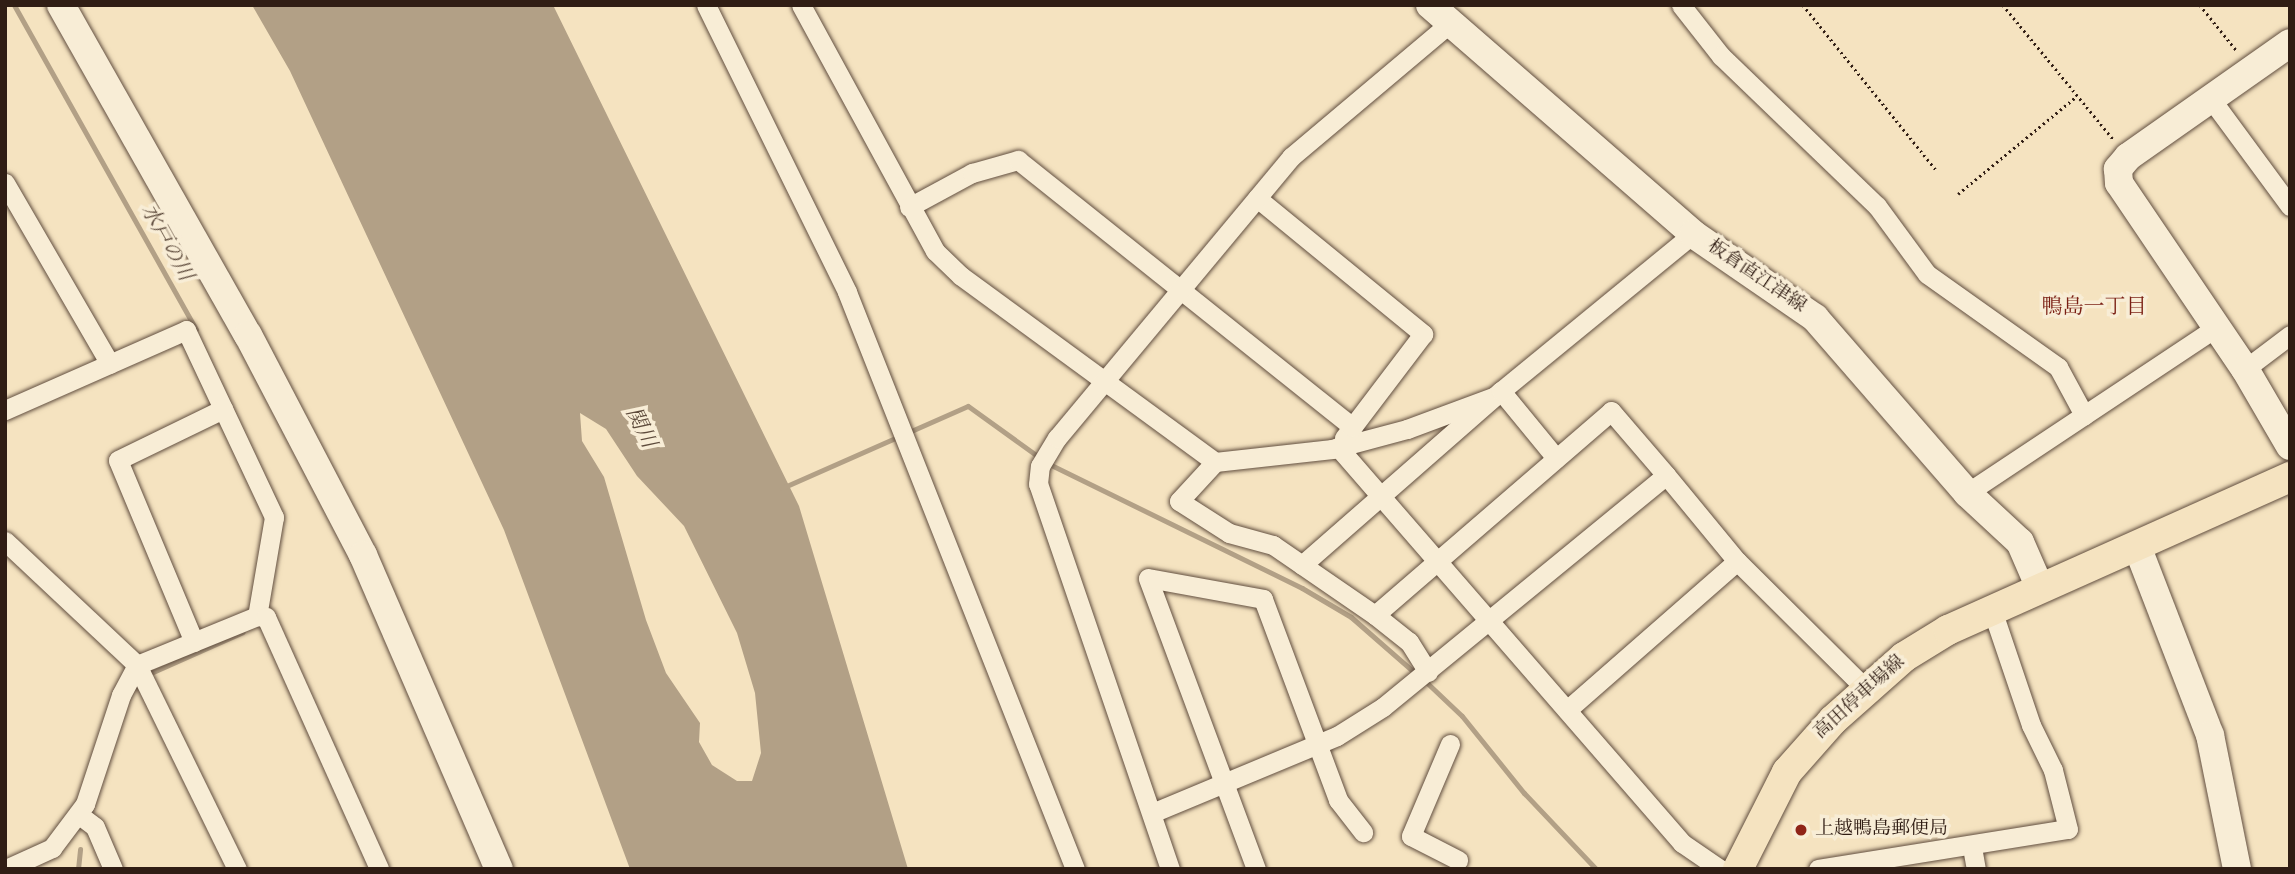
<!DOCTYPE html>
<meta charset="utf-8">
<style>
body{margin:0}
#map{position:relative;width:2295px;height:874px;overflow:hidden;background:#f5e3c0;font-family:"IM FELL English","Noto Serif JP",serif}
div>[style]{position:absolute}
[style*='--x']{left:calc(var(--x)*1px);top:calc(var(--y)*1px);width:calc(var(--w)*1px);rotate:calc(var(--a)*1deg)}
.water>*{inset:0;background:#b2a086}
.stream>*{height:5px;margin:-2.5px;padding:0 2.5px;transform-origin:2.5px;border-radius:2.5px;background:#b2a086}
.path>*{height:2.5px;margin-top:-1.25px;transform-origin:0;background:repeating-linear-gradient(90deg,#301d14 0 2px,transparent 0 5.5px)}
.roads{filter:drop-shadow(0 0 2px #614e3f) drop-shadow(0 0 2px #614e3f)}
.street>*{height:19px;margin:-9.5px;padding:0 9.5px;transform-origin:9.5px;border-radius:9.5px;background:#f8edd6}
.secondary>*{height:28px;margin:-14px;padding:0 14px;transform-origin:14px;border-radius:14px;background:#f8edd6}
.primary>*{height:30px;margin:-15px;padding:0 15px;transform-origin:15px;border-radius:15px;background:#f5e3c0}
.dots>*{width:19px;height:19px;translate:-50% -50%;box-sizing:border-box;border:4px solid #f8edd6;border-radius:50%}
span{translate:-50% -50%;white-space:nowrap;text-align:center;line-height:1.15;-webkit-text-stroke:7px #f8edd6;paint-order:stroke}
.street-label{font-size:19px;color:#301d14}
.poi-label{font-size:19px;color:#301d14}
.left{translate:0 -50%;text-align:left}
.water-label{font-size:21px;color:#5e4b3c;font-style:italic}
.neighbourhood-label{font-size:21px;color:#7a1f14}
.frame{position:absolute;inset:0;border:7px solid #301d14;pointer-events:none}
</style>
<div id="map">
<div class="water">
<i style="clip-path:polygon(evenodd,252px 5px,553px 5px,799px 506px,908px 869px,630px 869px,504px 530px,290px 71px,252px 5px,580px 413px,606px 429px,637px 476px,684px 526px,737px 633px,755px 693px,761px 753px,752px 781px,737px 781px,712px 765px,699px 742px,700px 723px,666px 673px,646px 620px,604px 477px,582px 441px,580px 413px)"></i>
</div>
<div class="stream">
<i style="--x:14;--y:5;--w:372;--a:60.7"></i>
<i style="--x:1047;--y:463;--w:284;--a:26.1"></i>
<i style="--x:1302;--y:588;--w:57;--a:30.6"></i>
<i style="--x:1351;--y:617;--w:86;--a:41.2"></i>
<i style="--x:782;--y:488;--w:203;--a:-23.8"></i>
<i style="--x:968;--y:406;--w:89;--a:35.8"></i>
<i style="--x:153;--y:672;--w:98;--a:-24"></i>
<i style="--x:1424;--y:680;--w:52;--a:43.5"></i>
<i style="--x:1462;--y:716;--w:99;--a:51.2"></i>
<i style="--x:1524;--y:793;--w:105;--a:46.5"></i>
<i style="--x:78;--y:869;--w:20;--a:-84"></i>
</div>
<div class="path">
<i style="--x:1803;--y:5;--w:212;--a:51.1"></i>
<i style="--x:2003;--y:5;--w:175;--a:50.6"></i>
<i style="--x:2200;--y:5;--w:59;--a:51.2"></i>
<i style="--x:1958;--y:194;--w:154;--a:-39.5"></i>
</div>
<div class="roads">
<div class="street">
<i style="--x:706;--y:5;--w:320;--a:63.8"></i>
<i style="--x:847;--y:292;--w:620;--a:68.44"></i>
<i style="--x:801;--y:5;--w:280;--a:61.4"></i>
<i style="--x:935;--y:251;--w:36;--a:44"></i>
<i style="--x:961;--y:276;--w:315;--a:36.2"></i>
<i style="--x:1215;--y:462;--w:118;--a:-6.3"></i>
<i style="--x:1332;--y:449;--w:78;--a:-14.9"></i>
<i style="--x:1407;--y:429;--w:92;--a:-20.4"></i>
<i style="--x:1681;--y:5;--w:65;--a:51.9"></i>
<i style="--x:1721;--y:56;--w:216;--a:43.9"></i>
<i style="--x:1877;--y:206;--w:84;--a:53.7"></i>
<i style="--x:1927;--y:274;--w:161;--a:35.4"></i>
<i style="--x:2058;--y:367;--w:55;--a:61.6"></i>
<i style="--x:2211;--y:99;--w:133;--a:53.6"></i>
<i style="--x:5;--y:183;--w:209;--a:59.9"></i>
<i style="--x:1257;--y:198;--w:215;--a:39.3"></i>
<i style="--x:1423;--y:334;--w:131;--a:127.2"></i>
<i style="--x:909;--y:207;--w:72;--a:-28.4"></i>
<i style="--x:972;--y:173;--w:48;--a:-15.8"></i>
<i style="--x:1018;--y:160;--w:428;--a:38.6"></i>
<i style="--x:2245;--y:369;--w:56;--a:-37.1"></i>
<i style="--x:1501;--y:391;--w:87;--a:50.6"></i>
<i style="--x:5;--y:410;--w:198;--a:-23.8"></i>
<i style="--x:186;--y:330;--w:207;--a:64.8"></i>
<i style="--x:274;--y:517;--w:100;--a:99.7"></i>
<i style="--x:1338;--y:447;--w:525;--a:49.02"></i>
<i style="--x:1682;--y:843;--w:46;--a:34.4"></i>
<i style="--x:1215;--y:462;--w:53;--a:132.7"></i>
<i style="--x:1179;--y:501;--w:59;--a:32.6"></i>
<i style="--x:1229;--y:533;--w:46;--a:15.3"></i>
<i style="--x:1273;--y:545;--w:124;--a:34.5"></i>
<i style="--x:1967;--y:493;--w:296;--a:-33.6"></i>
<i style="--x:5;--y:541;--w:181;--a:43.2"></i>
<i style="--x:137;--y:665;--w:227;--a:63.9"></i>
<i style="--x:1302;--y:565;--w:264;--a:-41.2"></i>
<i style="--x:1501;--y:391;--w:248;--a:-39.3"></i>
<i style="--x:194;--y:642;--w:197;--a:-112.7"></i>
<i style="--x:118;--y:460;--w:117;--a:-25.9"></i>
<i style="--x:1428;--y:672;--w:36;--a:-122"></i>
<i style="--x:1409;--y:642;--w:43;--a:-141.5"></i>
<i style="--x:1375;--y:615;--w:312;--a:-40.8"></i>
<i style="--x:1611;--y:411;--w:84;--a:49.3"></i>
<i style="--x:1567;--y:710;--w:226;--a:-41.2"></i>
<i style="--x:1450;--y:744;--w:100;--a:113"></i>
<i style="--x:1411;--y:836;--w:53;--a:27.1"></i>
<i style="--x:1152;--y:813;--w:200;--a:-22.6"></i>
<i style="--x:1337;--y:736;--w:54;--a:-32.2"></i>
<i style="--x:1383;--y:707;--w:366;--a:-39.3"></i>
<i style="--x:1666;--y:475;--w:112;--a:50.5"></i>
<i style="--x:1737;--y:561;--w:182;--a:44.8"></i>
<i style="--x:78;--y:814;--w:21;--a:37"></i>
<i style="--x:95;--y:827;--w:46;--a:66.8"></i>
<i style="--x:1972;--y:847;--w:22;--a:80"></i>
<i style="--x:6;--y:869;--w:51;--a:-24.5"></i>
<i style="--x:52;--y:848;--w:55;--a:-53.1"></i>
<i style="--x:85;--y:804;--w:115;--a:-71.7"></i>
<i style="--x:121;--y:695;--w:34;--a:-62"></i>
<i style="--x:137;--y:665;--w:130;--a:-22.2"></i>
<i style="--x:257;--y:616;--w:9;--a:6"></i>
<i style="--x:266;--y:617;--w:276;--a:65.8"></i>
<i style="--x:1170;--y:869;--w:407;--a:-108.9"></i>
<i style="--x:1038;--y:484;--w:18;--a:-84"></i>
<i style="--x:1040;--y:466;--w:33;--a:-59"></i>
<i style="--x:1057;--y:438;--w:366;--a:-50.2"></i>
<i style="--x:1291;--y:157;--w:208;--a:-40.1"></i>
<i style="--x:1256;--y:869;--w:310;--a:-110.4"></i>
<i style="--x:1148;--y:578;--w:117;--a:10.3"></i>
<i style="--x:1263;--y:599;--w:215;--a:69.5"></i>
<i style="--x:1338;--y:800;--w:41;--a:52"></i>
<i style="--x:1818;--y:869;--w:253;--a:-9.1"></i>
<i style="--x:2068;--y:829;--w:61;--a:-104.3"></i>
<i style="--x:2053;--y:770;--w:50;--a:-116.1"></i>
<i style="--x:2031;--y:725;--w:121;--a:-108.7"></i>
</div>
<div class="secondary">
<i style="--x:61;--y:5;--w:379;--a:60.5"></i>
<i style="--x:248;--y:335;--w:248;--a:62.4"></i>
<i style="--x:363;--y:555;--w:342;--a:66.6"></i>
<i style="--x:1430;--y:5;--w:349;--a:41"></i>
<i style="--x:1693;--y:234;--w:148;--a:34.5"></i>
<i style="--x:1815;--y:318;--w:232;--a:49"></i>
<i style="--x:1967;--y:493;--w:72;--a:42.8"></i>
<i style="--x:2020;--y:542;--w:50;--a:66.5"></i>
<i style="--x:2290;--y:43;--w:198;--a:144.9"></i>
<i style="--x:2128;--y:157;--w:16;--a:130"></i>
<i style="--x:2118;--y:169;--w:14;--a:86"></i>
<i style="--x:2119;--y:183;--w:225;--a:55.9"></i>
<i style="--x:2245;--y:369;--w:89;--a:59.7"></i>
<i style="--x:2137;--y:546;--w:203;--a:68.9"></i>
<i style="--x:2210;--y:735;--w:137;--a:78.6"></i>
</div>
<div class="primary">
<i style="--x:1738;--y:869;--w:109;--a:-63.2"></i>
<i style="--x:1787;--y:772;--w:69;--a:-48.5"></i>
<i style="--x:1833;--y:720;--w:95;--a:-41.6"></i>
<i style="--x:1904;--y:657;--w:52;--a:-31.5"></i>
<i style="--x:1948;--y:630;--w:375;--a:-24.1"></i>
</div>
</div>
<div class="dots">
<i style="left:1801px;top:830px;background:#8f2418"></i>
</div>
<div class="street-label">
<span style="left:1756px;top:277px;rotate:34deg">板倉直江津線</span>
<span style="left:1860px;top:698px;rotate:-42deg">高田停車場線</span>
</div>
<div class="poi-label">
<span class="left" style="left:1815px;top:830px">上越鴨島郵便局</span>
</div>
<div class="water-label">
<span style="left:166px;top:243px;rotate:61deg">水戸の川</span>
<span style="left:640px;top:428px;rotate:64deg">関川</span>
</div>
<div class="neighbourhood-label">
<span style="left:2094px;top:308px">鴨島一丁目</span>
</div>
<div class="frame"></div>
</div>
